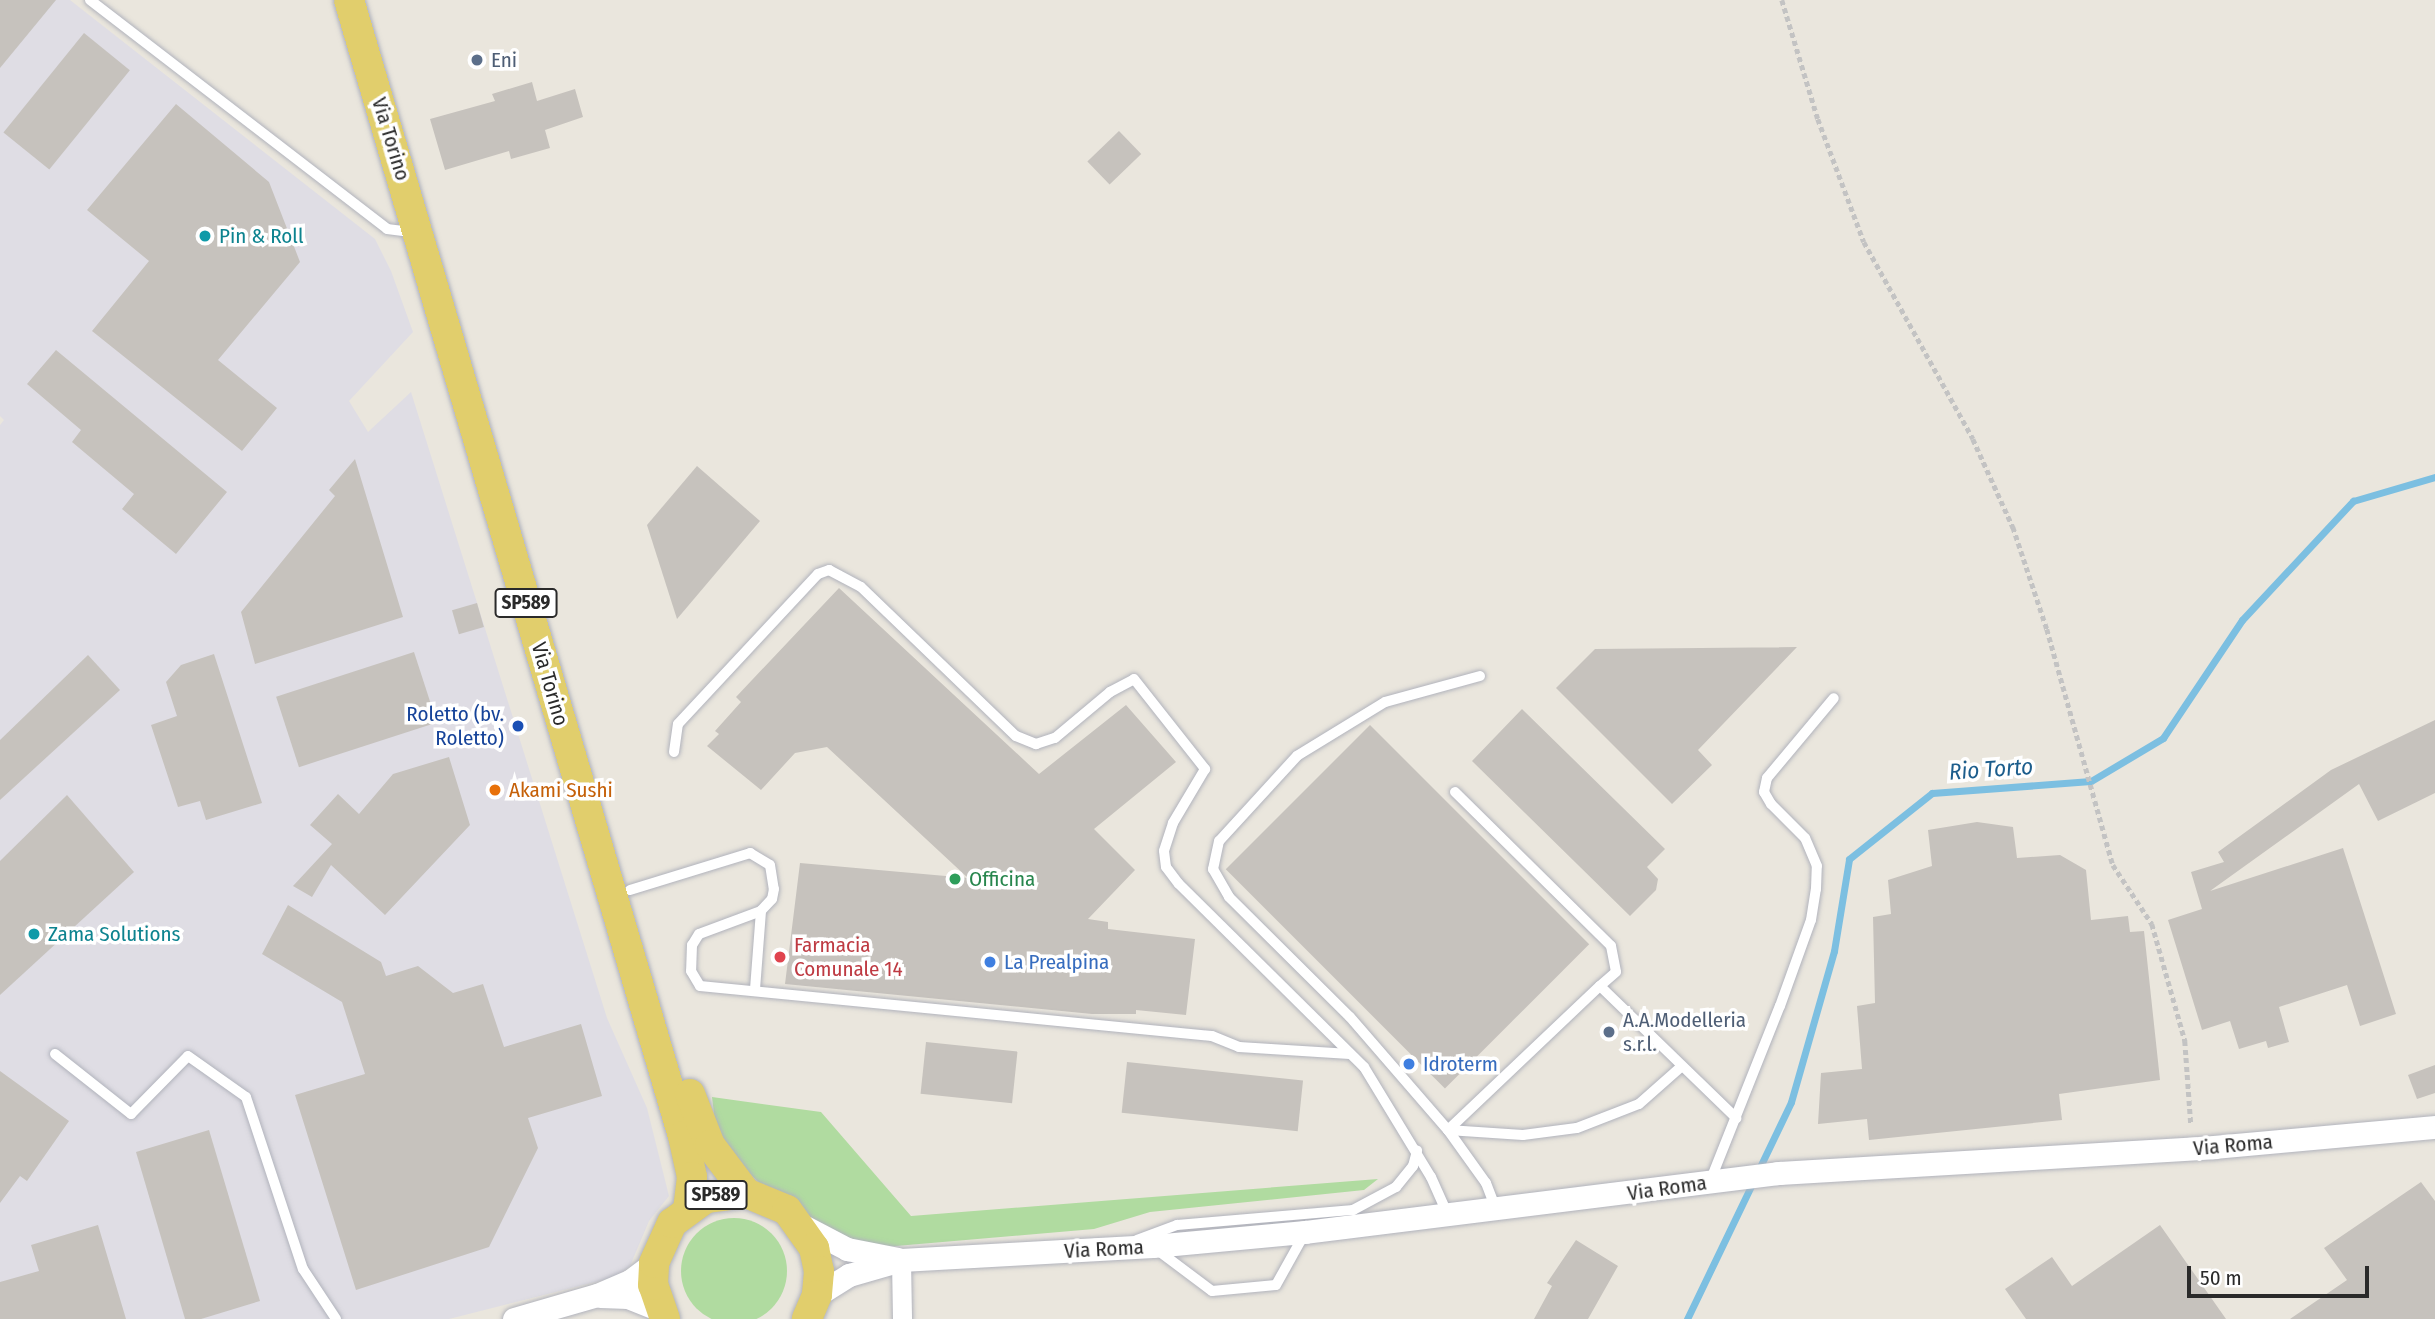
<!DOCTYPE html>
<style>
body{margin:0}
#map{position:relative;width:2435px;height:1319px;overflow:hidden;background:#eae6dd;font-family:"Fira Sans Condensed",sans-serif}
div>[style]{position:absolute}
[style*='--x']{left:calc(var(--x)*1px);top:calc(var(--y)*1px);width:calc(var(--w)*1px);rotate:calc(var(--a)*1deg)}
.industrial>*{inset:0;background:#dfdde4}
.green>*{inset:0;background:#b0dba0}
.round{border-radius:50%}
.stream>*{height:7px;margin:-3.5px;padding:0 3.5px;transform-origin:3.5px;border-radius:3.5px;background:#7cbfe1}
.building>*{inset:0;background:#c6c2bd;transform-origin:0 0}
.path>*{height:4.5px;margin-top:-2.25px;transform-origin:0;background:repeating-linear-gradient(90deg,#c3c3c3 0 5px,transparent 0 8.5px)}
.roads{filter:drop-shadow(0 0 2px #b1b3bc) drop-shadow(0 0 2px #b1b3bc)}
.service>*{height:10px;margin:-5px;padding:0 5px;transform-origin:5px;border-radius:5px;background:#fff}
.minor>*{height:19px;margin:-9.5px;padding:0 9.5px;transform-origin:9.5px;border-radius:9.5px;background:#fff}
.tertiary>*{height:23px;margin:-11.5px;padding:0 11.5px;transform-origin:11.5px;border-radius:11.5px;background:#fff}
.primary>*{height:30px;margin:-15px;padding:0 15px;transform-origin:15px;border-radius:15px;background:#e1ce6c}
.dots>*{width:19px;height:19px;translate:-50% -50%;box-sizing:border-box;border:4px solid #fff;border-radius:50%}
span{translate:-50% -50%;white-space:nowrap;text-align:center;line-height:1.15;-webkit-text-stroke:7px #fff;paint-order:stroke}
.shield-label span{padding:2px 5px;background:#fff;border:2px solid;border-radius:5px;-webkit-text-stroke-width:0}
.shield-label{font-size:19px;color:#2a2a2a;font-weight:700}
.service-label{font-size:21px;color:#4e5e75}
.left{translate:0 -50%;text-align:left}
.street-label{font-size:21px;color:#2a2a2a}
.culture-label{font-size:21px;color:#0d838f}
.transit-label{font-size:21px;color:#164399}
.right{translate:-100% -50%;text-align:right}
.food-label{font-size:21px;color:#c56008}
.leisure-label{font-size:21px;color:#27864d}
.health-label{font-size:21px;color:#be3a42}
.shop-label{font-size:21px;color:#366cbe}
.water-label{font-size:23px;color:#1c5d8c;font-style:italic}
.scale{position:absolute;left:2187px;top:1266px;width:182px;height:32px;box-sizing:border-box;border:4px solid #2a2a2a;border-top:0;padding-left:9px;font-size:21px;line-height:24px;white-space:nowrap;color:#2a2a2a;-webkit-text-stroke:5px #fff;paint-order:stroke}
</style>
<div id="map">
<div class="industrial">
<i style="clip-path:polygon(0 0,70px 0,375px 239px,391px 271px,413px 332px,349px 401px,368px 432px,411px 392px,607px 1018px,647px 1108px,669px 1196px,649px 1221px,630px 1266px,615px 1277px,449px 1319px,0 1319px,0 425px,4px 420px,0 416px)"></i>
</div>
<div class="green">
<i style="clip-path:polygon(712px 1097px,821px 1112px,911px 1216px,1378px 1179px,1364px 1190px,1150px 1212px,1094px 1229px,873px 1248px,841px 1237px,764px 1187px,734px 1159px,716px 1130px)"></i>
<i class="round" style="left:681px;top:1218px;width:106px;height:106px"></i>
</div>
<div class="stream">
<i style="--x:1758;--y:1171;--w:76;--a:-64.4"></i>
<i style="--x:1791;--y:1102;--w:157;--a:-74.1"></i>
<i style="--x:1834;--y:951;--w:93;--a:-80.7"></i>
<i style="--x:1849;--y:859;--w:106;--a:-38.5"></i>
<i style="--x:1932;--y:793;--w:159;--a:-4.3"></i>
<i style="--x:2091;--y:781;--w:84;--a:-30.8"></i>
<i style="--x:2163;--y:738;--w:142;--a:-56.2"></i>
<i style="--x:2242;--y:620;--w:163;--a:-47"></i>
<i style="--x:2353;--y:501;--w:85;--a:-16.3"></i>
<i style="--x:1687;--y:1319;--w:152;--a:-64.3"></i>
</div>
<div class="building">
<i style="clip-path:polygon(0 0,56px 0,0 68px)"></i>
<i style="left:84px;top:33px;width:59px;height:128px;rotate:39deg"></i>
<i style="clip-path:polygon(532px 82px,537px 101px,575px 89px,583px 117px,545px 130px,550px 148px,511px 159px,509px 151px,445px 170px,430px 119px,495px 101px,492px 94px)"></i>
<i style="clip-path:polygon(176px 104px,269px 182px,300px 262px,218px 360px,277px 408px,242px 451px,92px 331px,149px 261px,87px 210px)"></i>
<i style="left:1119px;top:131px;width:32px;height:44px;rotate:46deg"></i>
<i style="clip-path:polygon(56px 350px,227px 492px,176px 554px,122px 509px,134px 494px,72px 442px,81px 430px,27px 384px)"></i>
<i style="clip-path:polygon(355px 459px,403px 617px,255px 664px,241px 612px,335px 496px,329px 490px)"></i>
<i style="clip-path:polygon(697px 466px,760px 521px,677px 619px,647px 525px)"></i>
<i style="clip-path:polygon(839px 588px,1039px 774px,1126px 705px,1176px 762px,1094px 829px,1135px 870px,1088px 919px,1108px 922px,1108px 929px,1195px 939px,1186px 1015px,1136px 1010px,1136px 1014px,1092px 1014px,785px 984px,800px 863px,968px 878px,827px 747px,795px 753px,761px 790px,707px 746px,719px 734px,715px 731px,741px 702px,736px 697px)"></i>
<i style="left:477px;top:603px;width:25px;height:26px;rotate:74deg"></i>
<i style="clip-path:polygon(1797px 647px,1698px 750px,1712px 765px,1672px 804px,1556px 688px,1595px 649px)"></i>
<i style="left:414px;top:652px;width:74px;height:145px;rotate:72deg"></i>
<i style="clip-path:polygon(214px 654px,262px 803px,206px 820px,200px 801px,178px 807px,151px 725px,177px 716px,166px 682px,181px 665px)"></i>
<i style="clip-path:polygon(88px 655px,120px 690px,0 800px,0 740px)"></i>
<i style="clip-path:polygon(1522px 709px,1665px 849px,1647px 867px,1658px 879px,1656px 890px,1630px 916px,1472px 761px)"></i>
<i style="clip-path:polygon(2435px 720px,2435px 793px,2378px 821px,2359px 784px,2210px 891px,2343px 848px,2396px 1014px,2360px 1026px,2347px 985px,2279px 1007px,2289px 1042px,2268px 1048px,2266px 1041px,2239px 1049px,2230px 1021px,2202px 1030px,2168px 920px,2202px 909px,2191px 872px,2224px 862px,2218px 852px,2331px 770px)"></i>
<i style="left:1370px;top:725px;width:310px;height:204px;rotate:45deg"></i>
<i style="clip-path:polygon(449px 757px,470px 825px,385px 915px,331px 865px,312px 897px,293px 886px,332px 844px,310px 825px,338px 794px,359px 814px,393px 774px)"></i>
<i style="clip-path:polygon(67px 795px,134px 872px,0 995px,0 861px)"></i>
<i style="clip-path:polygon(1977px 822px,2013px 827px,2017px 858px,2060px 855px,2086px 870px,2091px 920px,2128px 916px,2130px 932px,2144px 931px,2160px 1080px,2059px 1094px,2062px 1120px,1869px 1140px,1867px 1119px,1818px 1124px,1821px 1073px,1862px 1069px,1857px 1006px,1875px 1003px,1873px 917px,1891px 914px,1888px 880px,1932px 866px,1928px 830px)"></i>
<i style="clip-path:polygon(288px 905px,381px 962px,386px 976px,418px 966px,453px 993px,483px 984px,504px 1047px,581px 1024px,602px 1096px,528px 1118px,538px 1148px,489px 1247px,356px 1290px,295px 1095px,365px 1074px,342px 1002px,262px 954px)"></i>
<i style="left:926px;top:1042px;width:92px;height:52px;rotate:6deg"></i>
<i style="left:1127px;top:1062px;width:177px;height:51px;rotate:6deg"></i>
<i style="clip-path:polygon(2435px 1065px,2435px 1093px,2417px 1099px,2408px 1075px)"></i>
<i style="clip-path:polygon(0 1071px,69px 1121px,27px 1181px,20px 1176px,0 1203px)"></i>
<i style="clip-path:polygon(209px 1130px,260px 1301px,201px 1319px,185px 1319px,136px 1152px)"></i>
<i style="clip-path:polygon(2421px 1182px,2435px 1201px,2435px 1319px,2290px 1319px,2347px 1280px,2324px 1248px)"></i>
<i style="clip-path:polygon(98px 1225px,126px 1319px,0 1319px,0 1282px,39px 1271px,31px 1245px)"></i>
<i style="clip-path:polygon(2160px 1225px,2226px 1319px,2026px 1319px,2005px 1289px,2052px 1257px,2072px 1286px)"></i>
<i style="clip-path:polygon(1576px 1240px,1618px 1266px,1588px 1319px,1534px 1319px,1552px 1286px,1547px 1283px)"></i>
</div>
<div class="path">
<i style="--x:1782;--y:0;--w:124;--a:73.2"></i>
<i style="--x:1818;--y:119;--w:131;--a:69.5"></i>
<i style="--x:1864;--y:242;--w:225;--a:61"></i>
<i style="--x:1973;--y:439;--w:97;--a:65.6"></i>
<i style="--x:2013;--y:527;--w:108;--a:71.6"></i>
<i style="--x:2047;--y:629;--w:245;--a:74.4"></i>
<i style="--x:2113;--y:865;--w:71;--a:56.5"></i>
<i style="--x:2152;--y:924;--w:122;--a:74.2"></i>
<i style="--x:2185;--y:1041;--w:84;--a:85.9"></i>
</div>
<div class="roads">
<div class="service">
<i style="--x:90;--y:0;--w:375;--a:37.6"></i>
<i style="--x:387;--y:229;--w:26;--a:7"></i>
<i style="--x:1480;--y:676;--w:98;--a:164.7"></i>
<i style="--x:1385;--y:702;--w:103;--a:148.5"></i>
<i style="--x:1297;--y:756;--w:115;--a:132.5"></i>
<i style="--x:1219;--y:841;--w:29;--a:102"></i>
<i style="--x:1213;--y:869;--w:32;--a:60"></i>
<i style="--x:1229;--y:897;--w:170;--a:44.8"></i>
<i style="--x:1350;--y:1017;--w:150;--a:49.1"></i>
<i style="--x:1448;--y:1130;--w:65;--a:54.4"></i>
<i style="--x:1486;--y:1183;--w:26;--a:69"></i>
<i style="--x:674;--y:752;--w:28;--a:-82"></i>
<i style="--x:678;--y:724;--w:205;--a:-47"></i>
<i style="--x:818;--y:574;--w:12;--a:-20"></i>
<i style="--x:829;--y:570;--w:36;--a:28"></i>
<i style="--x:861;--y:587;--w:215;--a:43.9"></i>
<i style="--x:1016;--y:736;--w:22;--a:22"></i>
<i style="--x:1036;--y:744;--w:20;--a:-18"></i>
<i style="--x:1055;--y:738;--w:72;--a:-39.9"></i>
<i style="--x:1110;--y:692;--w:27;--a:-28"></i>
<i style="--x:1134;--y:679;--w:115;--a:51.7"></i>
<i style="--x:1205;--y:769;--w:63;--a:120.7"></i>
<i style="--x:1173;--y:823;--w:29;--a:108"></i>
<i style="--x:1164;--y:851;--w:16;--a:83"></i>
<i style="--x:1166;--y:867;--w:21;--a:53"></i>
<i style="--x:1179;--y:884;--w:260;--a:44.7"></i>
<i style="--x:1364;--y:1067;--w:129;--a:58.7"></i>
<i style="--x:1431;--y:1177;--w:39;--a:66"></i>
<i style="--x:1455;--y:792;--w:219;--a:44.6"></i>
<i style="--x:1611;--y:946;--w:26;--a:79"></i>
<i style="--x:1616;--y:972;--w:21;--a:139"></i>
<i style="--x:1600;--y:986;--w:190;--a:44.1"></i>
<i style="--x:630;--y:890;--w:126;--a:-17.1"></i>
<i style="--x:750;--y:853;--w:23;--a:31"></i>
<i style="--x:770;--y:865;--w:24;--a:81"></i>
<i style="--x:774;--y:889;--w:10;--a:101"></i>
<i style="--x:772;--y:899;--w:16;--a:133"></i>
<i style="--x:761;--y:911;--w:78;--a:94.4"></i>
<i style="--x:761;--y:911;--w:66;--a:159.6"></i>
<i style="--x:699;--y:934;--w:13;--a:122"></i>
<i style="--x:692;--y:945;--w:26;--a:92"></i>
<i style="--x:691;--y:971;--w:17;--a:59"></i>
<i style="--x:700;--y:986;--w:514;--a:5.58"></i>
<i style="--x:1212;--y:1036;--w:29;--a:22"></i>
<i style="--x:1239;--y:1047;--w:111;--a:3.6"></i>
<i style="--x:55;--y:1054;--w:97;--a:38.3"></i>
<i style="--x:131;--y:1114;--w:81;--a:-45.5"></i>
<i style="--x:188;--y:1056;--w:71;--a:35.3"></i>
<i style="--x:246;--y:1097;--w:181;--a:71.7"></i>
<i style="--x:303;--y:1269;--w:60;--a:56.6"></i>
<i style="--x:1448;--y:1130;--w:75;--a:3.8"></i>
<i style="--x:1523;--y:1135;--w:54;--a:-7.4"></i>
<i style="--x:1577;--y:1128;--w:66;--a:-21.2"></i>
<i style="--x:1639;--y:1104;--w:57;--a:-41.5"></i>
<i style="--x:1448;--y:1130;--w:209;--a:-43.5"></i>
<i style="--x:1711;--y:1179;--w:186;--a:-68.3"></i>
<i style="--x:1780;--y:1006;--w:91;--a:-70.2"></i>
<i style="--x:1811;--y:920;--w:31;--a:-81"></i>
<i style="--x:1816;--y:889;--w:23;--a:-88"></i>
<i style="--x:1817;--y:866;--w:30;--a:-113"></i>
<i style="--x:1805;--y:838;--w:48;--a:-135"></i>
<i style="--x:1771;--y:804;--w:14;--a:-120"></i>
<i style="--x:1764;--y:792;--w:14;--a:-78"></i>
<i style="--x:1767;--y:778;--w:104;--a:-50.1"></i>
<i style="--x:1137;--y:1240;--w:43;--a:-20.6"></i>
<i style="--x:1177;--y:1225;--w:177;--a:-4.9"></i>
<i style="--x:1353;--y:1210;--w:49;--a:-28.1"></i>
<i style="--x:1396;--y:1187;--w:27;--a:-51"></i>
<i style="--x:1413;--y:1166;--w:16;--a:-75"></i>
<i style="--x:1156;--y:1249;--w:70;--a:36.9"></i>
<i style="--x:1212;--y:1291;--w:64;--a:-5.4"></i>
<i style="--x:1276;--y:1285;--w:60;--a:-60.9"></i>
</div>
<div class="minor">
<i style="--x:901;--y:1260;--w:59;--a:89"></i>
</div>
<div class="tertiary">
<i style="--x:803;--y:1226;--w:50;--a:27.6"></i>
<i style="--x:847;--y:1249;--w:52;--a:11.1"></i>
<i style="--x:817;--y:1295;--w:38;--a:-32"></i>
<i style="--x:849;--y:1275;--w:54;--a:-16.1"></i>
<i style="--x:901;--y:1260;--w:252;--a:-3.2"></i>
<i style="--x:1153;--y:1246;--w:153;--a:-5.3"></i>
<i style="--x:1305;--y:1232;--w:477;--a:-7.1"></i>
<i style="--x:1778;--y:1173;--w:437;--a:-3.4"></i>
<i style="--x:2214;--y:1147;--w:222;--a:-5.2"></i>
<i style="--x:600;--y:1296;--w:28;--a:2"></i>
<i style="--x:628;--y:1297;--w:35;--a:22"></i>
<i style="--x:514;--y:1319;--w:86;--a:-16.1"></i>
<i style="--x:597;--y:1295;--w:36;--a:-23"></i>
<i style="--x:630;--y:1281;--w:30;--a:-37"></i>
</div>
<div class="primary">
<i style="--x:349;--y:0;--w:1184;--a:73.62"></i>
<i style="--x:683;--y:1136;--w:42;--a:77.6"></i>
<i style="--x:692;--y:1177;--w:31;--a:97"></i>
<i style="--x:690;--y:1094;--w:55;--a:68.6"></i>
<i style="--x:710;--y:1145;--w:60;--a:53.1"></i>
<i style="--x:665;--y:1319;--w:36;--a:-109"></i>
<i style="--x:653;--y:1285;--w:22;--a:-87"></i>
<i style="--x:654;--y:1263;--w:44;--a:-65.8"></i>
<i style="--x:672;--y:1223;--w:42;--a:-36.3"></i>
<i style="--x:706;--y:1198;--w:40;--a:-7.1"></i>
<i style="--x:746;--y:1193;--w:44;--a:22.5"></i>
<i style="--x:787;--y:1210;--w:47;--a:54.6"></i>
<i style="--x:814;--y:1248;--w:24;--a:78"></i>
<i style="--x:819;--y:1271;--w:24;--a:95"></i>
<i style="--x:817;--y:1295;--w:26;--a:113"></i>
</div>
</div>
<div class="dots">
<i style="left:477px;top:60px;background:#5c6f8a"></i>
<i style="left:205px;top:236px;background:#0f9aa8"></i>
<i style="left:518px;top:726px;background:#1a4fb4"></i>
<i style="left:495px;top:790px;background:#e8710a"></i>
<i style="left:955px;top:879px;background:#2e9e5b"></i>
<i style="left:34px;top:934px;background:#0f9aa8"></i>
<i style="left:780px;top:957px;background:#e0444e"></i>
<i style="left:990px;top:962px;background:#3f7fe0"></i>
<i style="left:1609px;top:1032px;background:#5c6f8a"></i>
<i style="left:1409px;top:1064px;background:#3f7fe0"></i>
</div>
<div class="shield-label">
<span style="left:526px;top:603px">SP589</span>
<span style="left:716px;top:1195px">SP589</span>
</div>
<div class="service-label">
<span class="left" style="left:491px;top:60px">Eni</span>
<span class="left" style="left:1623px;top:1032px">A.A.Modelleria<br>s.r.l.</span>
</div>
<div class="street-label">
<span style="left:391px;top:139px;rotate:73deg">Via Torino</span>
<span style="left:550px;top:684px;rotate:74deg">Via Torino</span>
<span style="left:2233px;top:1145px;rotate:-5deg">Via Roma</span>
<span style="left:1667px;top:1188px;rotate:-8deg">Via Roma</span>
<span style="left:1104px;top:1249px;rotate:-3deg">Via Roma</span>
</div>
<div class="culture-label">
<span class="left" style="left:219px;top:236px">Pin &amp; Roll</span>
<span class="left" style="left:48px;top:934px">Zama Solutions</span>
</div>
<div class="transit-label">
<span class="right" style="left:504px;top:726px">Roletto (bv.<br>Roletto)</span>
</div>
<div class="food-label">
<span class="left" style="left:509px;top:790px">Akami Sushi</span>
</div>
<div class="leisure-label">
<span class="left" style="left:969px;top:879px">Officina</span>
</div>
<div class="health-label">
<span class="left" style="left:794px;top:957px">Farmacia<br>Comunale 14</span>
</div>
<div class="shop-label">
<span class="left" style="left:1004px;top:962px">La Prealpina</span>
<span class="left" style="left:1423px;top:1064px">Idroterm</span>
</div>
<div class="water-label">
<span style="left:1991px;top:769px;rotate:-4deg">Rio Torto</span>
</div>
<div class="scale">50 m</div>
</div>
